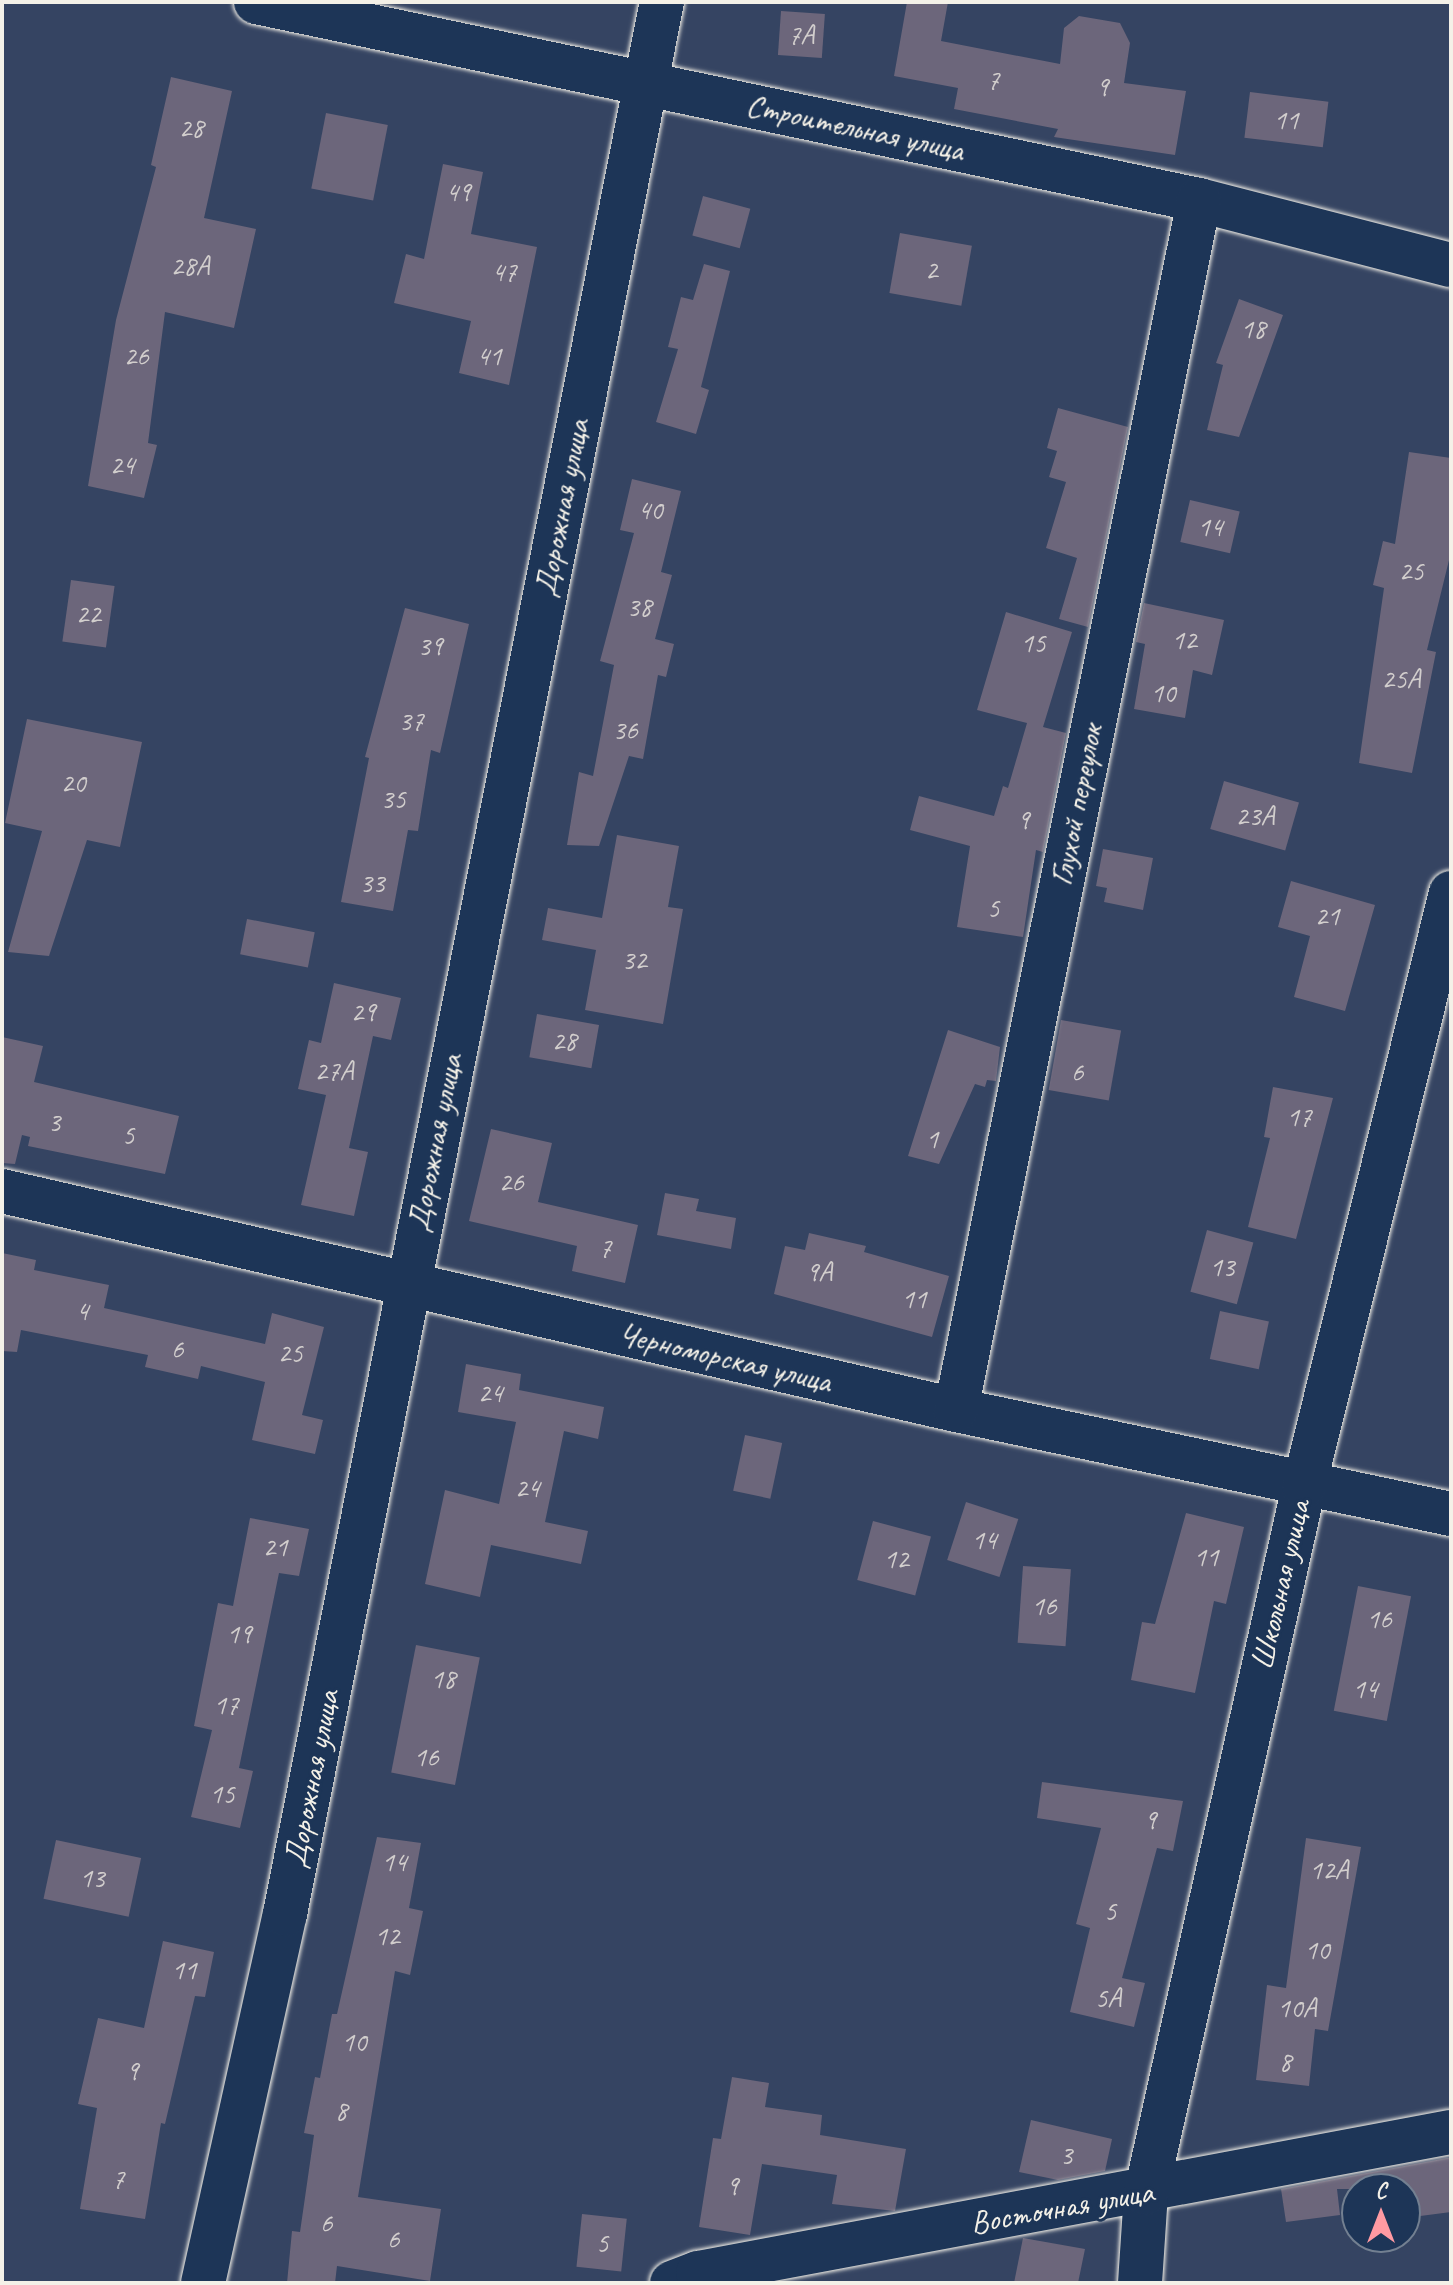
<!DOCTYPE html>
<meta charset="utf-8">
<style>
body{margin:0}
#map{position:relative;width:1453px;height:2285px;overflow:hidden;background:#354462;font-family:Caveat,sans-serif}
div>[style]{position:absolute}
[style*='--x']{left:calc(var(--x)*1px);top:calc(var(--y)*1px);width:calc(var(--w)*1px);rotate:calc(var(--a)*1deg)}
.building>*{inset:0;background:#6c667b;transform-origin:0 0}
.roads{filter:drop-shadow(0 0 2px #f4f1e8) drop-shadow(0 0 2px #f4f1e8)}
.minor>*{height:44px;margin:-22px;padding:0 22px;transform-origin:22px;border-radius:22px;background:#1d3557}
span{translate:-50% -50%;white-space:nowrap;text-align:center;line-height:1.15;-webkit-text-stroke:6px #1d3557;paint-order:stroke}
.number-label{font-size:28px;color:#d2cecd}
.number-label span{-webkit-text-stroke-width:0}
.street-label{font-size:32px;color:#f4f1e8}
.frame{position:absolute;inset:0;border:4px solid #f4f1e8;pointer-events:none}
.north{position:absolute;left:1341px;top:2173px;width:80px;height:80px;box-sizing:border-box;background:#1d3557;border:2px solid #738091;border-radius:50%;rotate:0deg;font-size:22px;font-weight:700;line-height:32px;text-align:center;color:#f4f1e8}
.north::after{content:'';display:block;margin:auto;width:28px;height:36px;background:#ff9aa2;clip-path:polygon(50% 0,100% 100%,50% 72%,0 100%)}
</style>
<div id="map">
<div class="building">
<i style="clip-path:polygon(907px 2px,948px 2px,941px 41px,1060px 64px,1064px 28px,1079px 16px,1120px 23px,1130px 43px,1124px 83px,1186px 91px,1175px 155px,1054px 137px,1058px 129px,954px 109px,958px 88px,894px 76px)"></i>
<i style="left:781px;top:11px;width:44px;height:44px;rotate:4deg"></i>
<i style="clip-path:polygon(171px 77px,232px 91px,204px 218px,256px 229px,234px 328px,165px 312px,148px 443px,157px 445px,144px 498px,88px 486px,116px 320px,156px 167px,151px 165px)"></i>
<i style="left:1250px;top:92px;width:79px;height:46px;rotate:7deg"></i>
<i style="left:326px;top:113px;width:63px;height:77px;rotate:11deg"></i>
<i style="clip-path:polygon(443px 164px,483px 172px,471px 234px,537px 247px,509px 385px,459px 373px,471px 321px,394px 303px,406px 254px,424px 259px)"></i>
<i style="left:703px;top:196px;width:49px;height:41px;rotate:15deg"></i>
<i style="left:900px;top:233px;width:73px;height:61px;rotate:10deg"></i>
<i style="clip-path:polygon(704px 264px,730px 271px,701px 387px,709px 390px,696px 434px,656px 422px,678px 349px,668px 347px,681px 297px,693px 300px)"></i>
<i style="clip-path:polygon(1239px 299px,1283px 315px,1239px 437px,1207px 430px,1223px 365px,1216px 363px)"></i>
<i style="clip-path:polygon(1058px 408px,1128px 427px,1088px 627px,1059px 619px,1077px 558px,1046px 548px,1066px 482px,1049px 477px,1057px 451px,1047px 448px)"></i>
<i style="clip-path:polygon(1409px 452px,1451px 458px,1451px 552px,1427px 650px,1436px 652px,1412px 773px,1359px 763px,1384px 588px,1373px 585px,1383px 541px,1395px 544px)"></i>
<i style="clip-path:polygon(632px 479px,681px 491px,661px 572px,672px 575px,655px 639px,674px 644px,666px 677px,658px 675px,643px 759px,629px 756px,599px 846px,567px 845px,579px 772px,593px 776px,614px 665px,600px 661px,634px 533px,620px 530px)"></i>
<i style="left:1190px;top:500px;width:51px;height:43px;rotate:13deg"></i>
<i style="left:71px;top:580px;width:44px;height:62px;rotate:8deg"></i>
<i style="clip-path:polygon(1144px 603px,1224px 620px,1212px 675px,1193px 670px,1185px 718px,1134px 709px,1145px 644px,1136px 642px)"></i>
<i style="clip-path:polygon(405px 608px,469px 624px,440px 753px,431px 750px,418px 831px,408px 830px,393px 911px,341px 902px,369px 758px,365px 757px)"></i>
<i style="clip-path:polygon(1006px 612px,1072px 632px,1043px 727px,1066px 733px,1043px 852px,1036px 850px,1023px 937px,957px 927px,970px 846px,910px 830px,919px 796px,994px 816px,1003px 786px,1008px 788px,1027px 723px,977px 710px)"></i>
<i style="clip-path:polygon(27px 719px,142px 742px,120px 847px,87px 840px,49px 956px,8px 952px,42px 831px,5px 823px)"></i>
<i style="left:1224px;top:781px;width:78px;height:50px;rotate:16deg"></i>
<i style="clip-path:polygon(617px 835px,679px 846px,668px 907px,683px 909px,663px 1024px,585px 1010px,596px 950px,542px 940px,548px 908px,602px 918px)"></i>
<i style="clip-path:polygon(1103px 849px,1153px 858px,1143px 910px,1104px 902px,1107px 888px,1096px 886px)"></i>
<i style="clip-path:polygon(1291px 881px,1375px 905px,1345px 1011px,1294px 997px,1310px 936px,1278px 927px)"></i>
<i style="left:247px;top:919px;width:69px;height:36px;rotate:11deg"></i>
<i style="clip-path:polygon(334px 983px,401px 998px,391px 1040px,373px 1036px,349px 1148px,368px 1152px,354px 1216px,301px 1205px,326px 1095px,298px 1089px,309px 1040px,321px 1043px)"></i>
<i style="left:537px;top:1014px;width:63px;height:44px;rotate:10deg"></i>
<i style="left:1061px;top:1020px;width:61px;height:71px;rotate:10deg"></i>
<i style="clip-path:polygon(948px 1030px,1000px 1047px,996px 1081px,987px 1080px,985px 1087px,975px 1084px,939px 1164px,908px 1156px)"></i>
<i style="clip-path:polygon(2px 1037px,43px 1046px,34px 1082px,179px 1116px,165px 1174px,28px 1146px,30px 1137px,22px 1135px,15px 1164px,2px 1163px)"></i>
<i style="clip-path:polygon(1273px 1087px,1333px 1098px,1296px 1239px,1248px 1227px,1270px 1138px,1264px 1137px)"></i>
<i style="clip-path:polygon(491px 1129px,552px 1143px,538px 1202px,638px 1225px,625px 1283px,572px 1271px,577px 1246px,469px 1221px)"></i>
<i style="clip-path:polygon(665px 1193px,699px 1199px,696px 1211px,736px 1218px,731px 1249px,657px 1235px)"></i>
<i style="left:1207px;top:1230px;width:48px;height:64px;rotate:15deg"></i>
<i style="clip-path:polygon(809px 1233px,866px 1246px,864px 1252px,949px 1276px,932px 1337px,774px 1294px,785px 1246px,805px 1250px)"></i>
<i style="clip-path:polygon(2px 1253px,36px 1260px,34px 1270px,109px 1285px,104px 1308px,265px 1344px,272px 1313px,324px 1327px,302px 1415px,323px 1420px,315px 1454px,252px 1440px,265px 1382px,201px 1366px,198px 1379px,145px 1367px,148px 1355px,21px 1330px,17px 1352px,2px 1351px)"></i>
<i style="left:1220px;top:1311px;width:50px;height:49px;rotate:12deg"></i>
<i style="clip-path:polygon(466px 1364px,521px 1374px,519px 1390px,604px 1407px,598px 1439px,564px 1431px,545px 1522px,588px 1531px,581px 1564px,491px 1545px,480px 1597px,425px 1584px,445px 1490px,499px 1504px,516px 1422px,458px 1412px)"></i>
<i style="left:745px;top:1435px;width:38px;height:57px;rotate:12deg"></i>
<i style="left:966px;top:1502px;width:55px;height:61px;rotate:18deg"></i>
<i style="clip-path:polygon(1186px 1513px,1244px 1527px,1226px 1604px,1214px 1601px,1195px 1693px,1131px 1680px,1142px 1622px,1155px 1624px)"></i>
<i style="clip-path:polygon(250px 1518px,309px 1529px,299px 1576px,279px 1573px,239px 1768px,253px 1771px,240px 1828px,191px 1817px,212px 1730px,194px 1726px,218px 1603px,233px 1606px)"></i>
<i style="left:873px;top:1521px;width:60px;height:61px;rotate:15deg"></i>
<i style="left:1023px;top:1566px;width:48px;height:77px;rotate:4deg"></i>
<i style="left:1358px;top:1586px;width:54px;height:127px;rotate:11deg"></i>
<i style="left:416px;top:1645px;width:65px;height:130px;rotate:11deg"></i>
<i style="clip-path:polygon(1042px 1782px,1183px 1801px,1173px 1851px,1157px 1848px,1122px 1978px,1145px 1983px,1134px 2027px,1070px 2012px,1090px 1928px,1076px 1924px,1101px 1828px,1037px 1818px)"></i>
<i style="clip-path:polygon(377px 1837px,421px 1843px,409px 1908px,423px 1911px,410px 1975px,395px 1971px,358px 2197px,441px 2209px,430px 2281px,337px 2266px,335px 2283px,287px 2283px,292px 2231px,300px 2232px,314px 2135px,304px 2133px,315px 2077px,320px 2078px,332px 2014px,337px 2014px)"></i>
<i style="clip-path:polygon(1306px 1838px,1361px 1847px,1328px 2031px,1315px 2029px,1309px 2086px,1256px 2080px,1267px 1985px,1286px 1988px)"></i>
<i style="left:56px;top:1840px;width:87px;height:60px;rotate:12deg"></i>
<i style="clip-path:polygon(163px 1941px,214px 1952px,205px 1997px,195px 1996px,165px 2124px,161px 2123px,145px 2219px,80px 2209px,97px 2108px,78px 2104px,98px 2018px,144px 2028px)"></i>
<i style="clip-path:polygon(732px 2077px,769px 2083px,765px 2107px,822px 2115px,820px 2135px,906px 2149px,895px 2211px,832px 2204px,837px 2175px,762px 2164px,750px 2235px,699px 2227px,713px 2138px,721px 2139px)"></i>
<i style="clip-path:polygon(1031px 2120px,1112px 2139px,1105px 2171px,1058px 2180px,1019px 2172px)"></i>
<i style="clip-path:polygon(1447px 2158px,1451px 2158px,1451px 2212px,1405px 2218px,1405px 2189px,1337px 2189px,1340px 2215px,1286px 2222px,1281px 2189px)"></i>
<i style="left:582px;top:2214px;width:45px;height:53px;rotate:6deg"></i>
<i style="clip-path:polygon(1023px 2238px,1085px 2249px,1078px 2283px,1014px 2283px)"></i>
</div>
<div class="roads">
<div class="minor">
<i style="--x:256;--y:2;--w:964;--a:11.86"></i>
<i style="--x:1199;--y:200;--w:260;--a:14.5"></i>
<i style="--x:2;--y:1191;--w:979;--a:12.93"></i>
<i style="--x:956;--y:1410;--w:506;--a:11.87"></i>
<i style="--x:956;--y:1410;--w:1234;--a:-78.64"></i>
<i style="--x:203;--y:2283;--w:378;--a:-77.5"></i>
<i style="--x:285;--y:1914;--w:1949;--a:-78.85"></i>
<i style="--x:672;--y:2283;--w:28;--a:-21"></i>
<i style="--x:698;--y:2273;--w:766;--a:-10.61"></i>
<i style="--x:1140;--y:2283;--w:90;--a:-86.2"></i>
<i style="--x:1146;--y:2193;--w:724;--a:-77.4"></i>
<i style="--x:1304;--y:1486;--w:611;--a:-76.08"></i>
</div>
</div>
<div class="number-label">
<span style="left:801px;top:35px">7А</span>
<span style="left:993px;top:80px">7</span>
<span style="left:1102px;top:87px">9</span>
<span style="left:1286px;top:120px">11</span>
<span style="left:191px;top:128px">28</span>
<span style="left:458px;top:192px">49</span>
<span style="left:190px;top:266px">28А</span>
<span style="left:931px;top:270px">2</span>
<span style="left:504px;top:272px">47</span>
<span style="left:1253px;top:329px">18</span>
<span style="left:136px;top:356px">26</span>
<span style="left:489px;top:356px">41</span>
<span style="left:122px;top:465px">24</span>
<span style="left:650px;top:510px">40</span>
<span style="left:1210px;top:527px">14</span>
<span style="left:1411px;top:571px">25</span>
<span style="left:639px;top:607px">38</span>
<span style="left:88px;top:614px">22</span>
<span style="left:1184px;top:640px">12</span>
<span style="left:1033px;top:643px">15</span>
<span style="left:430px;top:646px">39</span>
<span style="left:1401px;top:679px">25А</span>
<span style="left:1163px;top:693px">10</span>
<span style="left:411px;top:721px">37</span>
<span style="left:625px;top:730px">36</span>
<span style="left:73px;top:783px">20</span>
<span style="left:393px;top:799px">35</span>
<span style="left:1255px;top:816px">23А</span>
<span style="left:1023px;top:820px">9</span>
<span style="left:372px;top:883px">33</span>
<span style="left:993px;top:908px">5</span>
<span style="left:1327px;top:916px">21</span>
<span style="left:634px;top:960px">32</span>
<span style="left:363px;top:1012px">29</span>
<span style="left:564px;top:1041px">28</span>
<span style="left:334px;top:1071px">27А</span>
<span style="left:1077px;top:1072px">6</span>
<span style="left:1299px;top:1117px">17</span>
<span style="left:54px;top:1122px">3</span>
<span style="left:128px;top:1135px">5</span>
<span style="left:932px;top:1139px">1</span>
<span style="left:511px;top:1182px">26</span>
<span style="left:605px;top:1248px">7</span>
<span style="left:1222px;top:1267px">13</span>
<span style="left:819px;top:1272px">9А</span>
<span style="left:914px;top:1299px">11</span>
<span style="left:82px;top:1311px">4</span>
<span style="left:177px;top:1349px">6</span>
<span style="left:290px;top:1353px">25</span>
<span style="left:490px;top:1393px">24</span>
<span style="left:527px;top:1488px">24</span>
<span style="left:984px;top:1540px">14</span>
<span style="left:275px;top:1547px">21</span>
<span style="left:1206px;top:1557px">11</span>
<span style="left:896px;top:1559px">12</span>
<span style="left:1044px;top:1606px">16</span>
<span style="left:1379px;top:1619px">16</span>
<span style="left:239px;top:1634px">19</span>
<span style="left:443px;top:1679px">18</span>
<span style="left:1365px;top:1689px">14</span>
<span style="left:226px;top:1705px">17</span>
<span style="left:426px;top:1757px">16</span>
<span style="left:222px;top:1794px">15</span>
<span style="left:1150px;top:1820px">9</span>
<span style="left:394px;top:1862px">14</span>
<span style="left:1329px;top:1870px">12А</span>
<span style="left:92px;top:1878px">13</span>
<span style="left:1110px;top:1911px">5</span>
<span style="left:387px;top:1936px">12</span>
<span style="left:1317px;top:1950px">10</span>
<span style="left:184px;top:1970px">11</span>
<span style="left:1108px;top:1998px">5А</span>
<span style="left:1297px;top:2008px">10А</span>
<span style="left:354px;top:2042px">10</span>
<span style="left:1285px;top:2062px">8</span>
<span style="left:132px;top:2071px">9</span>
<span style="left:341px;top:2111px">8</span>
<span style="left:1066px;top:2155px">3</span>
<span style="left:118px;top:2179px">7</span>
<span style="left:732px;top:2186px">9</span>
<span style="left:326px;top:2223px">6</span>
<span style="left:393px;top:2239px">6</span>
<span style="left:602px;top:2243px">5</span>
</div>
<div class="street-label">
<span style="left:855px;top:128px;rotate:12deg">Строительная улица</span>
<span style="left:562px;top:508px;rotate:-79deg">Дорожная улица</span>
<span style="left:1077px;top:805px;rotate:-79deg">Глухой переулок</span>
<span style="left:435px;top:1143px;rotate:-79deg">Дорожная улица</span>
<span style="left:725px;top:1358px;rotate:13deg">Черноморская улица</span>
<span style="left:1281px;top:1585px;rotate:-77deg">Школьная улица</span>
<span style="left:312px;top:1779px;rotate:-79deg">Дорожная улица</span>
<span style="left:1062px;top:2208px;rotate:-10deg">Восточная улица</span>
</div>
<div class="frame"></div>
<div class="north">С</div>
</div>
